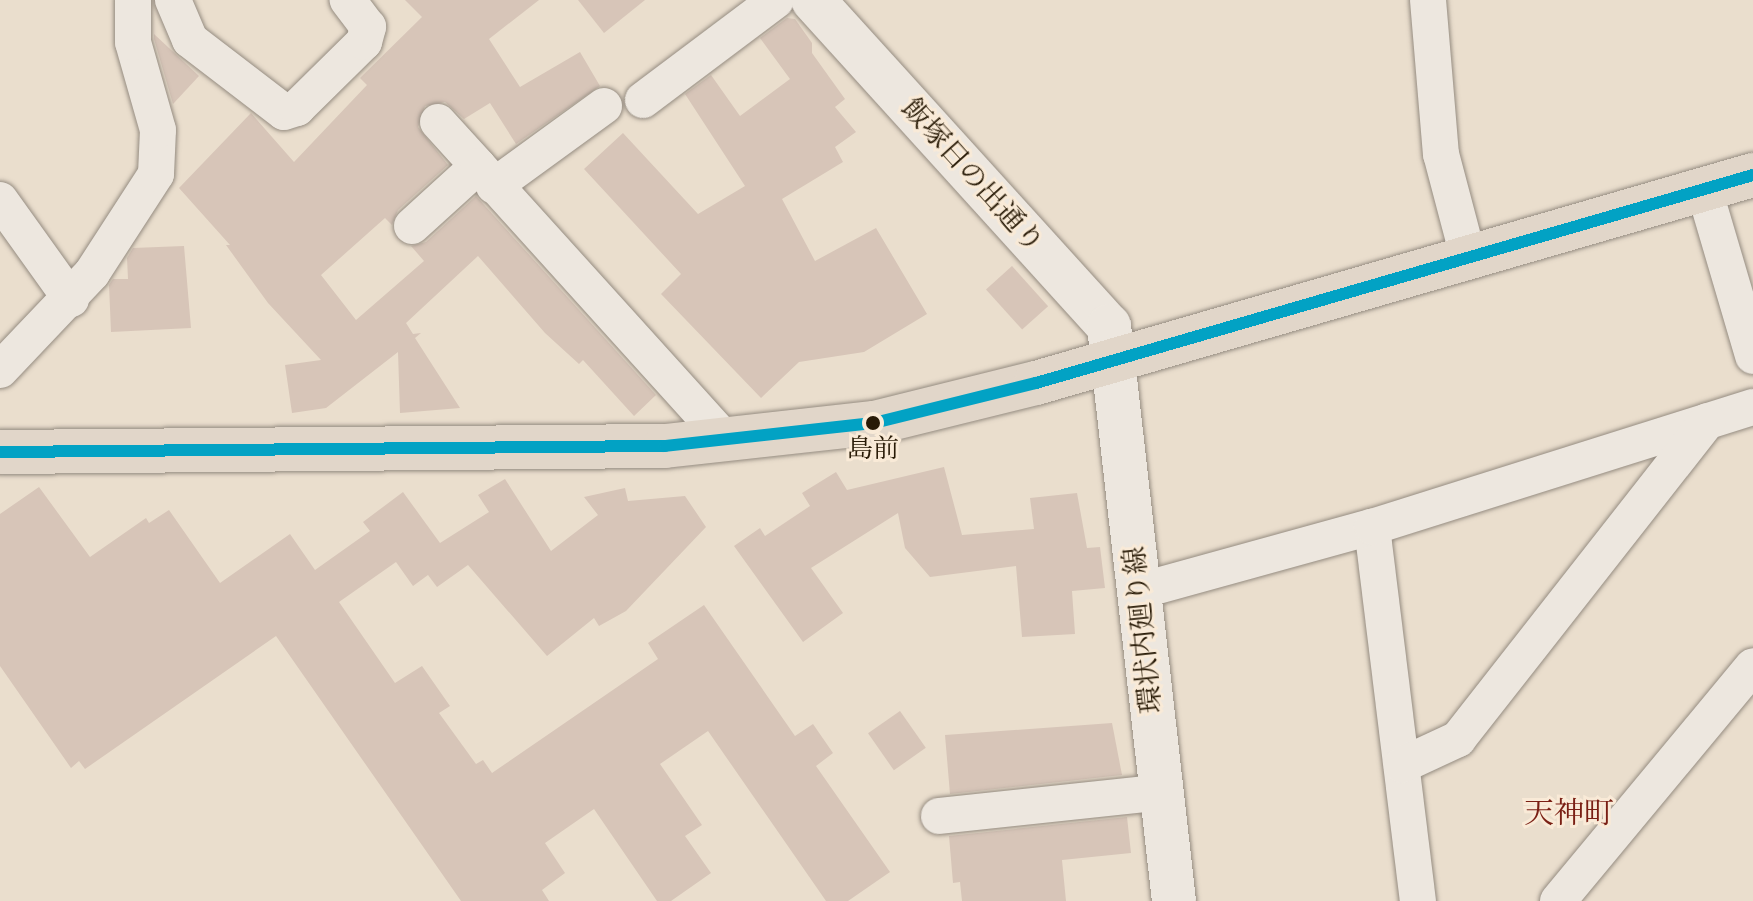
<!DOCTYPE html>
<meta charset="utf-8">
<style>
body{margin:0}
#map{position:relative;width:1753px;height:901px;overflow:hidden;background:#eadecd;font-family:"IM FELL DW Pica","Noto Serif JP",serif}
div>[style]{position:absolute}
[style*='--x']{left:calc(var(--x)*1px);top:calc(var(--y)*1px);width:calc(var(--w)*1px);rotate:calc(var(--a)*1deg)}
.building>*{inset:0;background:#d7c5b8;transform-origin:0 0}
.roads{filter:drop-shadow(0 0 2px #958c81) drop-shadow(0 0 2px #958c81)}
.minor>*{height:36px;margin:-18px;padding:0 18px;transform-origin:18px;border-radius:18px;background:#ede7df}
.tertiary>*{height:44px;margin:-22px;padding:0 22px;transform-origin:22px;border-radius:22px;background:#ede7df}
.primary>*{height:44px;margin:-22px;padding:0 22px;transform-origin:22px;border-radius:22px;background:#e1d6c9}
.bus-1>*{height:12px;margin:-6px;padding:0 6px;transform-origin:6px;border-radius:6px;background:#02a2c4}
.dots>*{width:22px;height:22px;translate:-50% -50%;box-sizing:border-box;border:4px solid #f9ead7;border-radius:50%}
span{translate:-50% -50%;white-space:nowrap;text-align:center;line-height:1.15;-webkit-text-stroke:6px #f9ead7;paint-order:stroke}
.bus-label{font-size:26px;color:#281a06}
.street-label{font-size:28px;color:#281a06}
.neighbourhood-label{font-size:30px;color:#7a1f14}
</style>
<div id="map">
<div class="building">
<i style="clip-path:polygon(405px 0,539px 0,489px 39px,520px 87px,580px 52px,600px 86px,516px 144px,490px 103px,464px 119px,445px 102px,425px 106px,418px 127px,448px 165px,398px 210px,392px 225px,385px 218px,321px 275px,356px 320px,424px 261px,411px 246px,426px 242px,476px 196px,656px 395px,634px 416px,583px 360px,579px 364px,545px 333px,478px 256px,406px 323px,413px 334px,421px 333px,415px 338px,460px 408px,400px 413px,398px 352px,326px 408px,292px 413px,285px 365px,321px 360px,268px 303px,226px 245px,230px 245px,179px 188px,251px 113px,294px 162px,367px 85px,360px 78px,422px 17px)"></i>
<i style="clip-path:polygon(578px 0,645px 0,604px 33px)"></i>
<i style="clip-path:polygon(787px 18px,795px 19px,812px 43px,812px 53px,845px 99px,835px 107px,856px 132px,835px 147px,843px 162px,782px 199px,815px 261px,876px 228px,927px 314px,864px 352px,799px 362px,761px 398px,661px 294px,681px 274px,584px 169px,623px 133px,698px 214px,745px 186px,685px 94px,711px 75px,740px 116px,790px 79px,760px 38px)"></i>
<i style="clip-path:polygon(154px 34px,199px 76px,173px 104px,154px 39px)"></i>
<i style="clip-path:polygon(184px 246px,191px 328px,111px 332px,109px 285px,113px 279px,128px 279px,127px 258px,133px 248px)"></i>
<i style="left:1012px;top:266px;width:54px;height:35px;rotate:48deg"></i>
<i style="clip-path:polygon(944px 467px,962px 535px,1034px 529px,1030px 498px,1077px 493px,1087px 548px,1100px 547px,1105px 588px,1072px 591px,1075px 634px,1022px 637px,1016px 566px,930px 577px,905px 548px,898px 513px,811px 568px,843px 613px,803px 642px,734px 546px,760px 528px,765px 536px,810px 506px,802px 493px,836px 472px,847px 490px)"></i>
<i style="clip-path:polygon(505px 479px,551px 551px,598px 515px,584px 497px,625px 488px,628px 501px,685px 496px,706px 527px,626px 611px,599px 626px,594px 618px,547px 656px,468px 565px,437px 587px,428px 575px,413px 586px,396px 562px,339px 602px,395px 683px,422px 666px,450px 706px,439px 713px,476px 764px,483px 760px,492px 773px,658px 659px,648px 643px,704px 605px,795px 736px,813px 724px,833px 753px,816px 766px,890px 872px,848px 901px,826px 901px,708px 731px,660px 764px,702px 825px,685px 836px,711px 873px,671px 901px,657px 901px,594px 809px,545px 843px,565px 873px,542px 890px,549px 901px,461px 901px,276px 636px,85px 769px,79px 761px,71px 768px,0 666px,0 514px,39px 487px,90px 557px,146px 518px,149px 523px,169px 510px,220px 583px,290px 534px,315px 570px,370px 531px,363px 522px,403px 492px,440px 543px,489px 512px,478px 495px)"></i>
<i style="left:900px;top:711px;width:45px;height:39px;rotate:55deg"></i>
<i style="clip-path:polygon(1112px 723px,1122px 775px,950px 794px,945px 735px)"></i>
<i style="clip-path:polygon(1127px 817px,1131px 853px,1062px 860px,1066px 901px,962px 901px,960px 882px,953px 883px,949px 836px)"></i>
</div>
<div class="roads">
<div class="minor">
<i style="--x:173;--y:0;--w:43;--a:67"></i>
<i style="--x:190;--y:40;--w:118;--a:37.5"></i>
<i style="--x:284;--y:112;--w:14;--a:-17"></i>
<i style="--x:297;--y:108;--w:94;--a:-44.6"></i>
<i style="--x:364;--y:42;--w:16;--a:-75"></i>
<i style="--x:368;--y:27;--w:34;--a:-127"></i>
<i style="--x:1428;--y:0;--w:155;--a:85.2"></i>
<i style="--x:1441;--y:154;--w:106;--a:75.2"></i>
<i style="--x:643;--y:100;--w:166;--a:-36.9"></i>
<i style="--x:438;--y:122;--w:59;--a:47.7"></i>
<i style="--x:494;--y:186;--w:136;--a:-36"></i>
<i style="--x:1704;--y:189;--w:174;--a:73.6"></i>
<i style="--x:0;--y:200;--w:122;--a:54.4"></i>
<i style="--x:412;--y:226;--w:89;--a:-42.3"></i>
<i style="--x:478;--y:166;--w:372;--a:47.9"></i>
<i style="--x:0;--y:370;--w:134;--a:-46.5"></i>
<i style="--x:92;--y:273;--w:118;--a:-57.1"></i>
<i style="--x:156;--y:174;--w:44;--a:-87.4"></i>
<i style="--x:158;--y:130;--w:91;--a:-105.9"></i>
<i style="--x:133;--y:42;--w:42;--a:-90"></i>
<i style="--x:1372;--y:527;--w:377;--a:83"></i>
<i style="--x:1139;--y:591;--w:242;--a:-15.4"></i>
<i style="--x:1372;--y:527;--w:399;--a:-17.5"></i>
<i style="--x:1402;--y:765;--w:62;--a:-24.9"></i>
<i style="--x:1458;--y:739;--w:404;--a:-51.9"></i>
<i style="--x:939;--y:816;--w:224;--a:-6.1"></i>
<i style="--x:1558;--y:901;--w:305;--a:-50.3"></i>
</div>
<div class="tertiary">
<i style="--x:813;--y:0;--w:440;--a:47.8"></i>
<i style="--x:1109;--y:326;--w:579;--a:83.55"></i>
</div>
<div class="primary">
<i style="--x:0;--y:452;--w:665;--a:-0.52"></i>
<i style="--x:665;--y:446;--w:210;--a:-6.3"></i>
<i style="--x:874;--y:423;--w:167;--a:-13.9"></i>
<i style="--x:1036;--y:383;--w:747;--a:-16.18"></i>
</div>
</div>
<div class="bus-1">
<i style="--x:0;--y:452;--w:665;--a:-0.52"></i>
<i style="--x:665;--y:446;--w:210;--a:-6.3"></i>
<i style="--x:874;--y:423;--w:167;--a:-13.9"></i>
<i style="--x:1036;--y:383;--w:747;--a:-16.18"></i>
</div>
<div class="dots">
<i style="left:873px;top:423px;background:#281a06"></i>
</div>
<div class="bus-label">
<span style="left:873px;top:450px">島前</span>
</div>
<div class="street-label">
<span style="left:972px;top:176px;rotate:48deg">飯塚日の出通り</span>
<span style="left:1144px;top:630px;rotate:-96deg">環状内廻り線</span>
</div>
<div class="neighbourhood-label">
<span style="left:1569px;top:815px">天神町</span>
</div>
</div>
